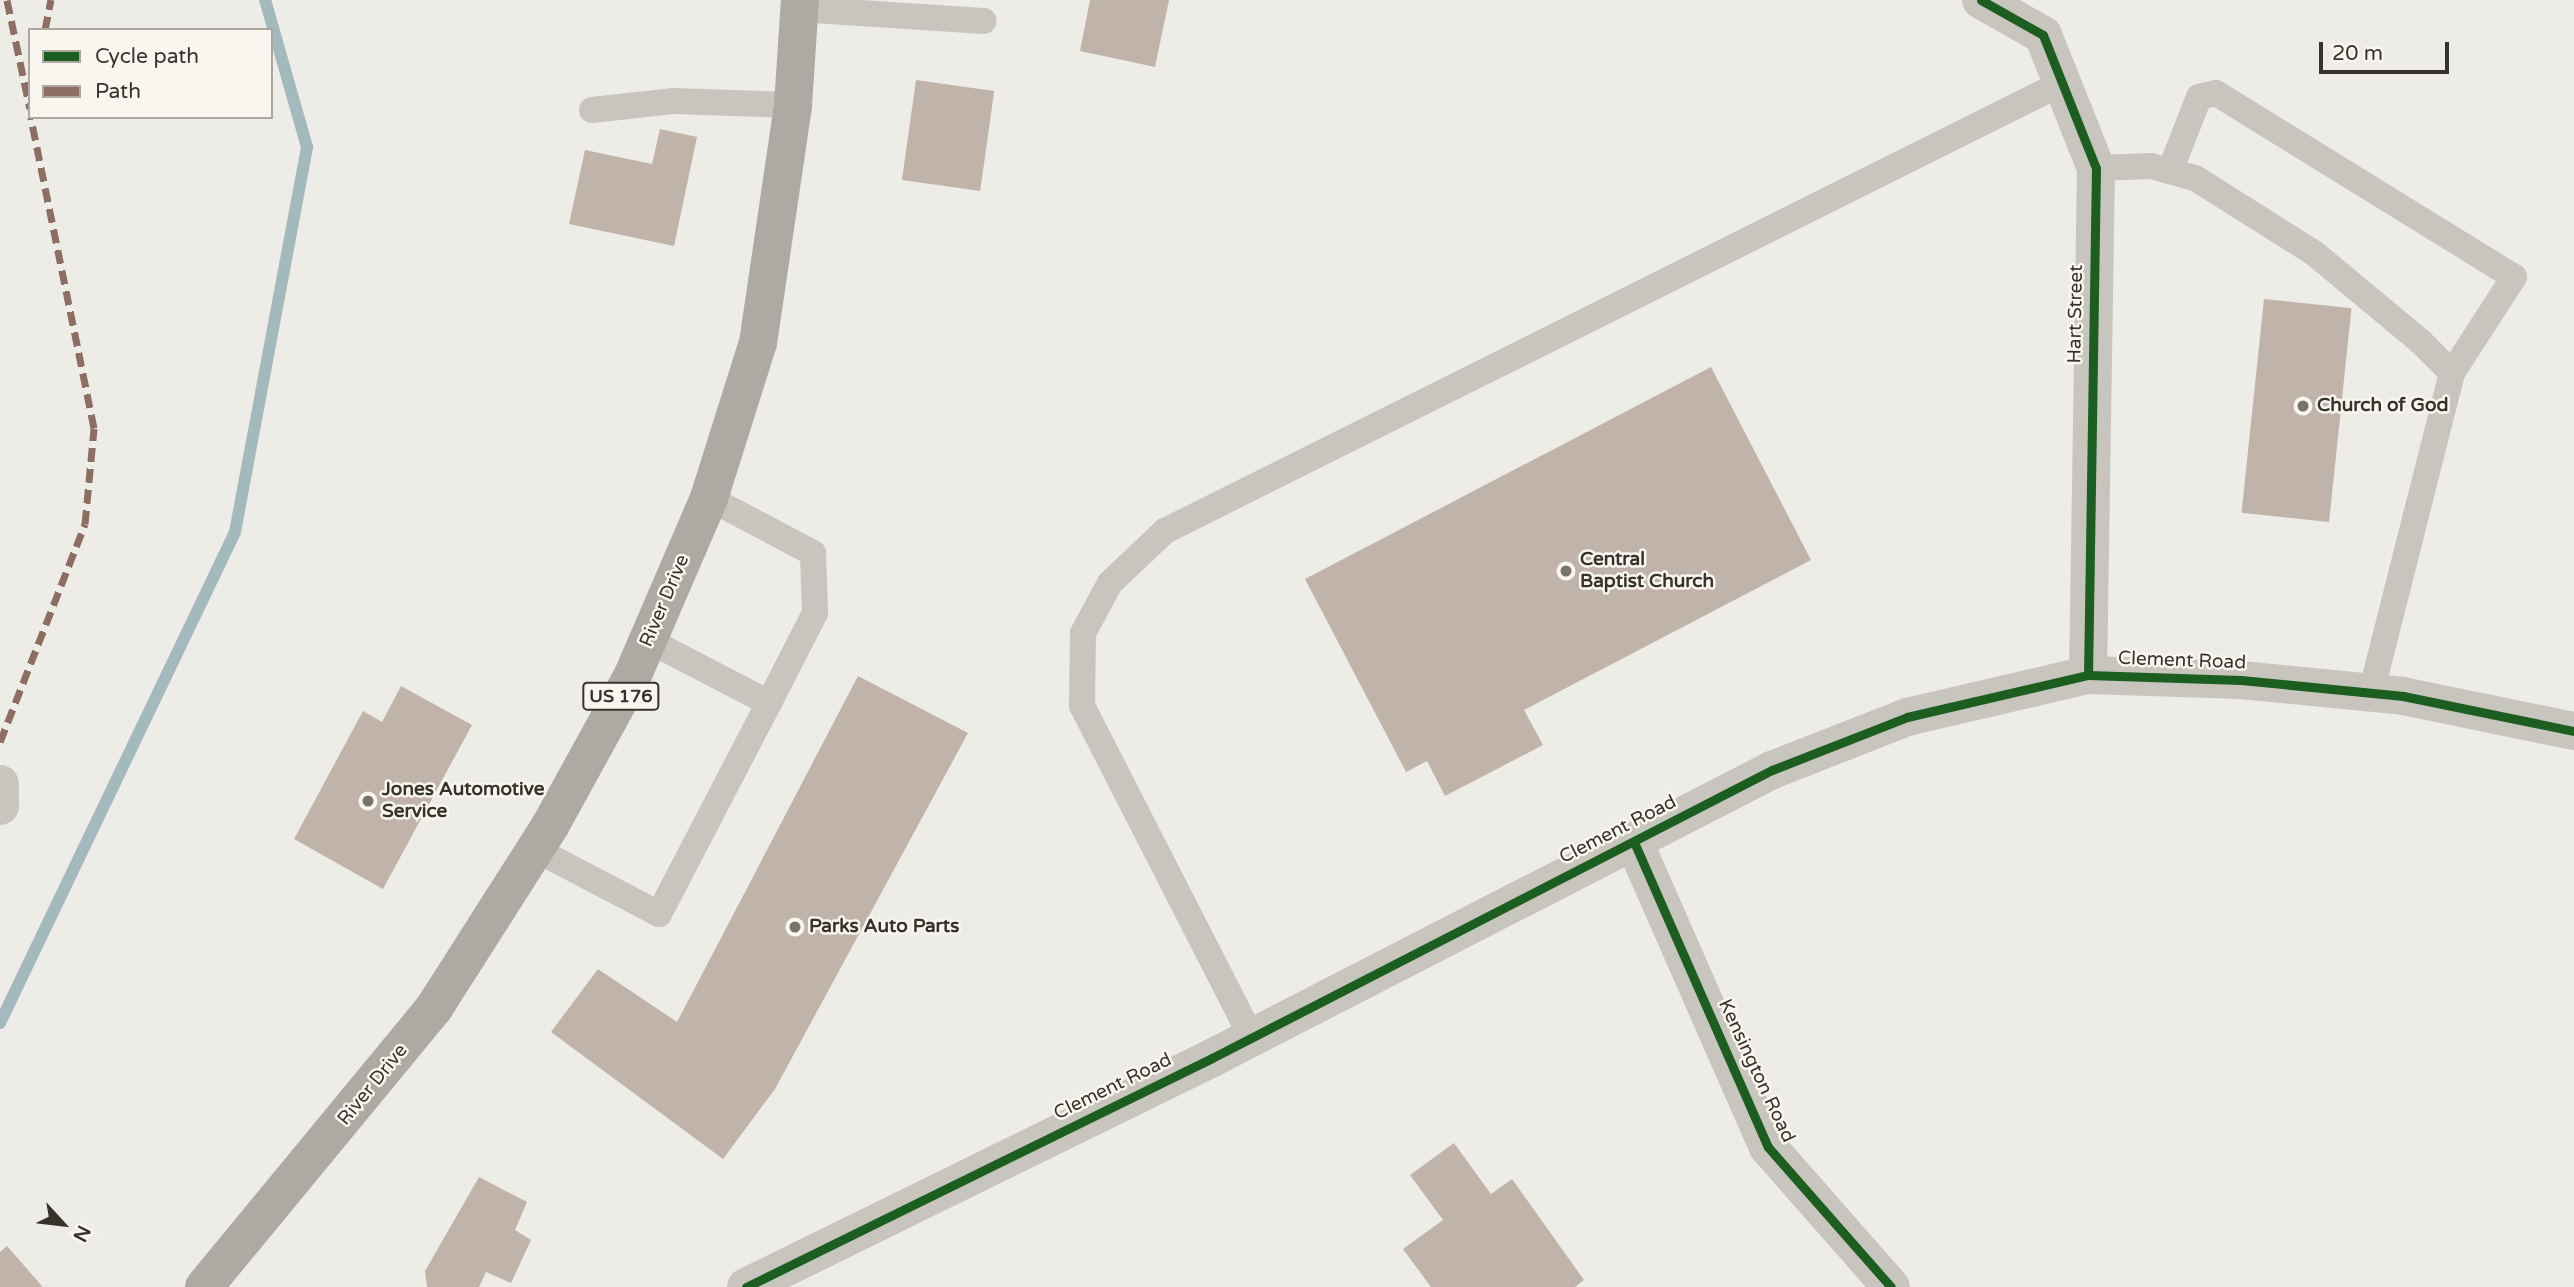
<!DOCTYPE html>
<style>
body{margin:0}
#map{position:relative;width:2574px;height:1287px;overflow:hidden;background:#eeece6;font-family:"Varela Round",sans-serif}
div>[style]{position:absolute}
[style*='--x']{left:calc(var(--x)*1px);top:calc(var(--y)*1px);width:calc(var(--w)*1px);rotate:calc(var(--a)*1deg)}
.stream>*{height:12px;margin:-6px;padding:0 6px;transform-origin:6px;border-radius:6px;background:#a4b9bd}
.building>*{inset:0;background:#c0b4aa;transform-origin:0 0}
.service>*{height:26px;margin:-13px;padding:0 13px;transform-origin:13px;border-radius:13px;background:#c8c4be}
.minor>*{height:38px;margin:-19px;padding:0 19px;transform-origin:19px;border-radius:19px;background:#c8c4be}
.tertiary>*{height:38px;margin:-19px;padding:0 19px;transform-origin:19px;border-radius:19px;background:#c8c4be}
.primary>*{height:38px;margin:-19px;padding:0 19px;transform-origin:19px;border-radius:19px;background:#ada9a3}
.quiet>*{height:7px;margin-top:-3.5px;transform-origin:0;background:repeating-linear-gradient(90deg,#8d6e63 0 14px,transparent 0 21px)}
.cycleway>*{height:9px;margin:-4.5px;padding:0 4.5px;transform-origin:4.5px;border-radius:4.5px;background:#1b5e20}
.dots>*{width:19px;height:19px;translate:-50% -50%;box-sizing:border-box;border:4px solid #f9f6ef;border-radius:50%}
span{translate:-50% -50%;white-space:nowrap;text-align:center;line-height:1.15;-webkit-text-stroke:5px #f9f6ef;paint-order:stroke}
.shield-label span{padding:2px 5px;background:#f9f6ef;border:2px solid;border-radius:5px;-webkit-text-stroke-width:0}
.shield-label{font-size:18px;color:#38322c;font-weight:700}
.street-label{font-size:19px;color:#38322c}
.poi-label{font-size:19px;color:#38322c;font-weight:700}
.left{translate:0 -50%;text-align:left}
.legend{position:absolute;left:28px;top:28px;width:245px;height:91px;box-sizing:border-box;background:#f9f6ef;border:2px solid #aca8a1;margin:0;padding:9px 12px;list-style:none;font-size:21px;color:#38322c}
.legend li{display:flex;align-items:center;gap:14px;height:35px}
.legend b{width:35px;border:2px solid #aca8a1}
.north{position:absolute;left:28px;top:1189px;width:70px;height:70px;-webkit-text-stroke:5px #f9f6ef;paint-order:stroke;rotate:117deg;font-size:19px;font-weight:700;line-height:28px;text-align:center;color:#38322c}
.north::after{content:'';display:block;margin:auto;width:24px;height:32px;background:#38322c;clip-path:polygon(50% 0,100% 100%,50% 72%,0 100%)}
.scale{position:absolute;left:2319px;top:42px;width:130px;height:32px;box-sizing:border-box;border:4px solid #38322c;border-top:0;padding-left:9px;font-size:21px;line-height:24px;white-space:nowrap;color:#38322c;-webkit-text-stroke:5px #f9f6ef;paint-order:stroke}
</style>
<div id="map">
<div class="stream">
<i style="--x:0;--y:1023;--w:544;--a:-64.42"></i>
<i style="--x:235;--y:532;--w:392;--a:-79.4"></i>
<i style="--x:307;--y:147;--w:153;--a:-105.9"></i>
</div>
<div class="building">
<i style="clip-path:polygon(1090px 0,1169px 0,1155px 67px,1080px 51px)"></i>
<i style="left:916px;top:80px;width:79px;height:101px;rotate:8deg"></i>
<i style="clip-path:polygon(660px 129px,697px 137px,674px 246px,569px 224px,585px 150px,652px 164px)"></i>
<i style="left:2264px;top:299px;width:88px;height:215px;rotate:6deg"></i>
<i style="clip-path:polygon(1711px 367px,1811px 560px,1524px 710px,1543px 745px,1445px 796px,1427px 761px,1406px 772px,1305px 579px)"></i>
<i style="clip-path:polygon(858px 676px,968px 733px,775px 1089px,723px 1159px,551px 1032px,598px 969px,677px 1022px)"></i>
<i style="clip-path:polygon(401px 686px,472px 725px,383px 889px,294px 839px,363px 711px,382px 722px)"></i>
<i style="clip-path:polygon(1454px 1143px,1491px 1194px,1512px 1179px,1584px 1280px,1575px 1287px,1431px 1287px,1403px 1249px,1443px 1220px,1410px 1175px)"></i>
<i style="clip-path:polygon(479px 1177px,527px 1202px,515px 1230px,531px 1240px,511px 1283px,486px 1272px,479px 1287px,427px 1287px,425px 1271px)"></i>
<i style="clip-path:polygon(7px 1246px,42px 1286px,41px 1287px,0 1287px,0 1252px)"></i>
</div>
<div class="service">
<i style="--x:799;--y:9;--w:185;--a:3.7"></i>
<i style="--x:592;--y:110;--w:81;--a:-6.3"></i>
<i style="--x:673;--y:101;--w:120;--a:1.9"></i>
<i style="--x:2096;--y:168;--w:55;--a:-2.1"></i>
<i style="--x:2151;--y:166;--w:46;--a:15.3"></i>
<i style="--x:2195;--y:178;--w:141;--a:32.2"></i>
<i style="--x:2314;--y:253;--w:138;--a:39.7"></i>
<i style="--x:2420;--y:341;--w:45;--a:45"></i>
<i style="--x:2452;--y:373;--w:330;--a:104.2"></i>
<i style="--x:2170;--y:171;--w:79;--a:-68.6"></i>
<i style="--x:2199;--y:97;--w:17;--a:-13"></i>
<i style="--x:2216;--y:93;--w:350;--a:31.7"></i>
<i style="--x:2514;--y:277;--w:114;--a:122.9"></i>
<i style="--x:709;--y:498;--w:118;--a:27.9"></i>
<i style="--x:813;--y:553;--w:60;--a:88.1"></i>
<i style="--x:815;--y:613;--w:101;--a:117.1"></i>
<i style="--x:535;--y:849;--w:140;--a:27.7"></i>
<i style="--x:659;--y:914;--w:238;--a:-62.5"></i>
<i style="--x:769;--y:703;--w:136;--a:-152.5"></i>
<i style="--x:1252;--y:1038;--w:373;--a:-117.1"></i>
<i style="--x:1082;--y:706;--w:73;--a:-89.2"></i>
<i style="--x:1083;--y:633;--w:57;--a:-61.6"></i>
<i style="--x:1110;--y:583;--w:76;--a:-43.4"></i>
<i style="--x:1165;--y:531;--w:1003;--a:-26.54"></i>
</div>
<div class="minor">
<i style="--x:0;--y:784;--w:22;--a:90"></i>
<i style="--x:1634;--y:842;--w:333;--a:66.3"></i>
<i style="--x:1768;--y:1147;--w:186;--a:48.7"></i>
</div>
<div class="tertiary">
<i style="--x:1981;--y:0;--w:71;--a:29.4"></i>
<i style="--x:2043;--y:35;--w:143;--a:68.3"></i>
<i style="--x:2096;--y:168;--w:507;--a:90.9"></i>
<i style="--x:746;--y:1287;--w:519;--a:-26.17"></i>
<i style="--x:1212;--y:1058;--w:630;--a:-27.22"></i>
<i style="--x:1772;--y:770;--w:145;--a:-21.4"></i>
<i style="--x:1907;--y:717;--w:186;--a:-13.1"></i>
<i style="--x:2088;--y:675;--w:153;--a:1.9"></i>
<i style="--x:2241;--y:680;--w:163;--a:5.6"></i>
<i style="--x:2403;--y:696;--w:175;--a:11.6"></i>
</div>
<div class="primary">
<i style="--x:204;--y:1287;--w:362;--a:-50.5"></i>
<i style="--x:434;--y:1008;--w:216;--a:-57.5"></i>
<i style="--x:550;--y:826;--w:170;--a:-61.2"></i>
<i style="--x:632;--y:677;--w:195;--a:-66.7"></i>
<i style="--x:709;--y:498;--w:163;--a:-72.5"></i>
<i style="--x:758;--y:343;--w:241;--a:-81.6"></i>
<i style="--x:793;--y:105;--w:105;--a:-86.2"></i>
</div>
<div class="quiet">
<i style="--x:7;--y:0;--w:111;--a:78.1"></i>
<i style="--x:45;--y:30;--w:31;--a:-79"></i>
<i style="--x:0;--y:742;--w:234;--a:-68.7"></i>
<i style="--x:85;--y:524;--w:96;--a:-84.6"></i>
<i style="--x:94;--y:428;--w:317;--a:-101.5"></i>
</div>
<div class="cycleway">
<i style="--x:1981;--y:0;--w:71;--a:29.4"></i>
<i style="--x:2043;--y:35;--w:143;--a:68.3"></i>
<i style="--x:2096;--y:168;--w:507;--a:90.9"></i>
<i style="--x:1634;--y:842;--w:333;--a:66.3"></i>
<i style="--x:1768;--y:1147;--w:186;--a:48.7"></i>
<i style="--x:746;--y:1287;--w:519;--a:-26.17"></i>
<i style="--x:1212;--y:1058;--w:630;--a:-27.22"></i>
<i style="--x:1772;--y:770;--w:145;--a:-21.4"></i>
<i style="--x:1907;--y:717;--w:186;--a:-13.1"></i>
<i style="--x:2088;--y:675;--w:153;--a:1.9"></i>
<i style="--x:2241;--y:680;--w:163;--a:5.6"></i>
<i style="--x:2403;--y:696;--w:175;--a:11.6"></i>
</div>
<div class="dots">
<i style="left:2303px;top:406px;background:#78736d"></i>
<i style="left:1566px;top:571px;background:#78736d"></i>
<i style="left:368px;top:801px;background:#78736d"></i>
<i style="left:795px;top:927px;background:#78736d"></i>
</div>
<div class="shield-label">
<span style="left:621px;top:696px">US 176</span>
</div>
<div class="street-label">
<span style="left:2076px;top:314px;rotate:-89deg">Hart Street</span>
<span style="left:665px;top:601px;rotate:-67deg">River Drive</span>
<span style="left:2182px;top:661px;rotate:2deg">Clement Road</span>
<span style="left:1618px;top:830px;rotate:-27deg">Clement Road</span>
<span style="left:1756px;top:1071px;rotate:65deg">Kensington Road</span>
<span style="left:373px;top:1085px;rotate:-51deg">River Drive</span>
<span style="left:1113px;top:1087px;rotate:-26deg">Clement Road</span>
</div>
<div class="poi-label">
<span class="left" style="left:2317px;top:406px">Church of God</span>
<span class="left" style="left:1580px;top:571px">Central<br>Baptist Church</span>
<span class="left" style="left:382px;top:801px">Jones Automotive<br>Service</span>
<span class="left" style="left:809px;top:927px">Parks Auto Parts</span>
</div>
<ul class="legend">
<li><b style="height:9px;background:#1b5e20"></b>Cycle path</li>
<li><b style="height:9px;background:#8d6e63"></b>Path</li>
</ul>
<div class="north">N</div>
<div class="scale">20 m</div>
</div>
